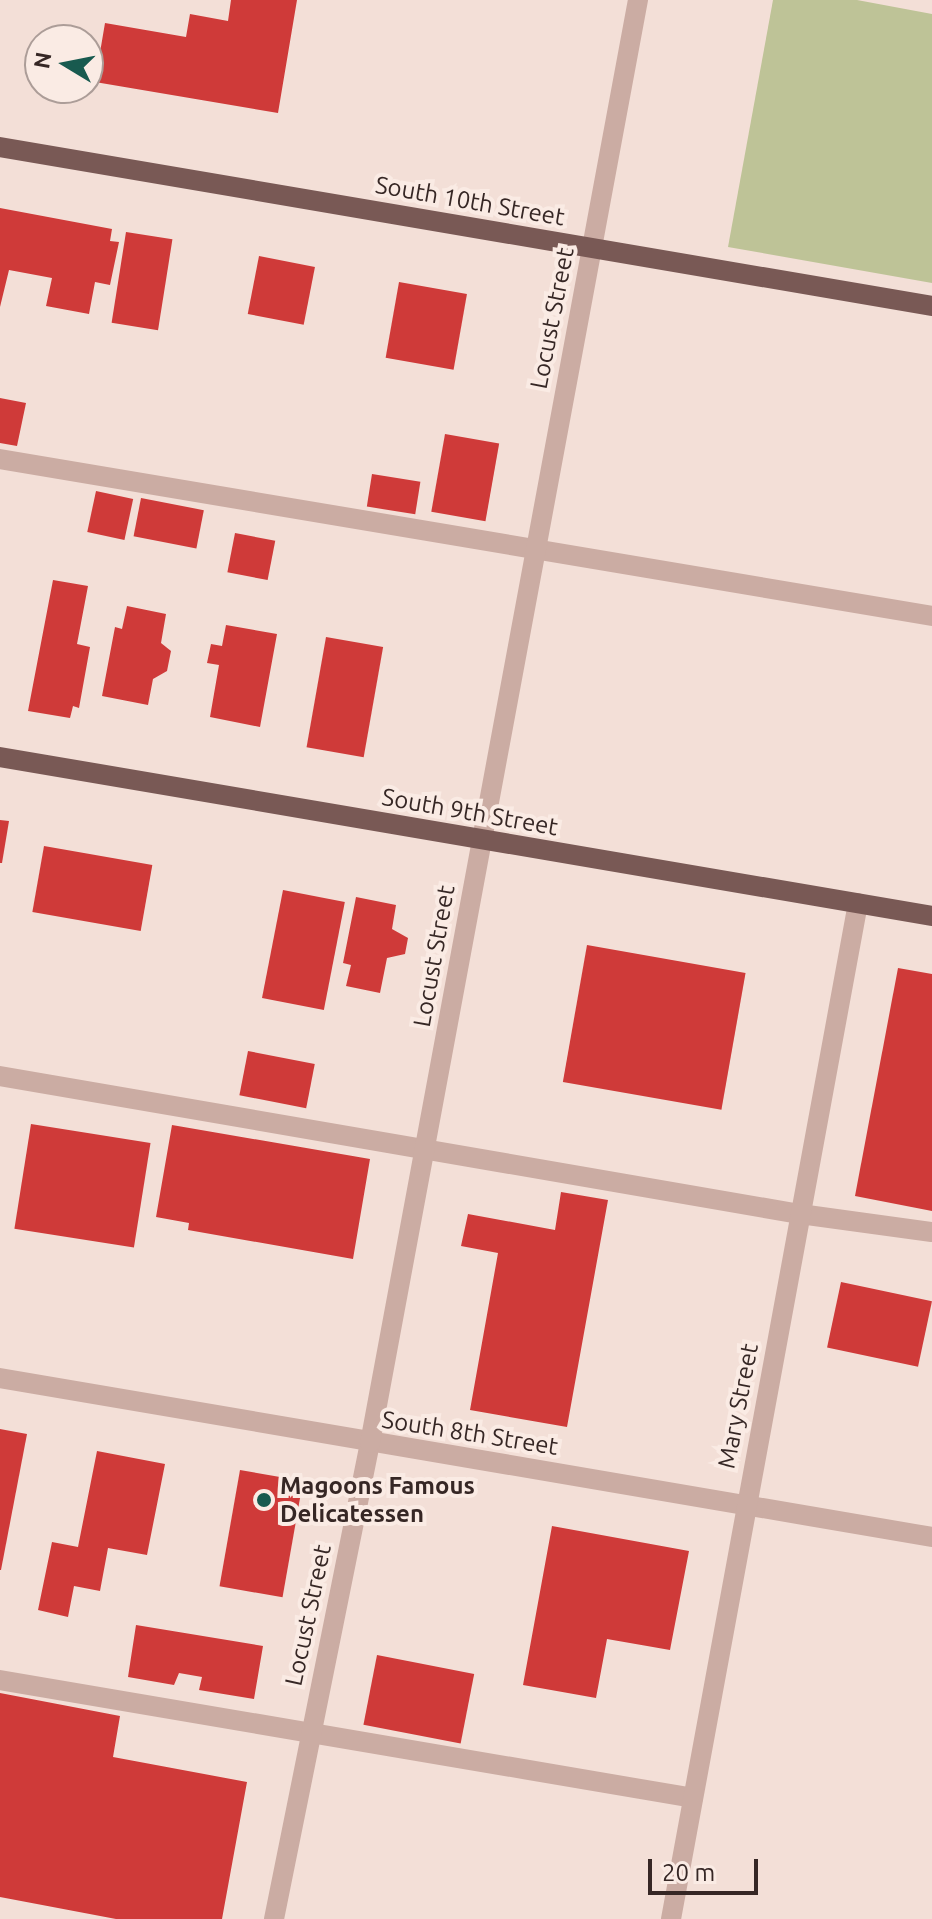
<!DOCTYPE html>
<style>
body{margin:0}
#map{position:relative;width:932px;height:1919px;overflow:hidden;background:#f3dfd7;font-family:Ubuntu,sans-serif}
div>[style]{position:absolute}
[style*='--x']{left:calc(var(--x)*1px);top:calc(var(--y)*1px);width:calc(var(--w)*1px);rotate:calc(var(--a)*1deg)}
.green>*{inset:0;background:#bec397}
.building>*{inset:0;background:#cf3a39;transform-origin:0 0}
.minor>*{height:20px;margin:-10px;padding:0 10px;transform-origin:10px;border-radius:10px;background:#cbaca3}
.major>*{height:20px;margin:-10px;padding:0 10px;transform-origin:10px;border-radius:10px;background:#795955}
.dots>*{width:22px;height:22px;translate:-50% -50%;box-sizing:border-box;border:4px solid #faebe4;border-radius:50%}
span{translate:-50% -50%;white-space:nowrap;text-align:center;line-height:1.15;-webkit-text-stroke:8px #faebe4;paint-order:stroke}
.street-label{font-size:24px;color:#362725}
.poi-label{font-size:24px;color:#362725;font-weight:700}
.left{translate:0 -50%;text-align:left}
.north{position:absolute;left:24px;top:24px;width:80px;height:80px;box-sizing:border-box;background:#faebe4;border:2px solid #ac9d98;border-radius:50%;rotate:280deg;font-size:22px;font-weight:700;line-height:32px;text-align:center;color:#362725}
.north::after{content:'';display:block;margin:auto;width:28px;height:36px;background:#185a4f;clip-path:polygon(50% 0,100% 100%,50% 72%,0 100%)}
.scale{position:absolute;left:648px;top:1859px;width:110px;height:36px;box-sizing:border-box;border:4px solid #362725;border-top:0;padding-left:10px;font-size:24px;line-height:28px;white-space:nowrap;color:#362725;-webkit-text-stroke:6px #faebe4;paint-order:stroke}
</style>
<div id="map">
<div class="green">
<i style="clip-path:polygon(773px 0,857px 0,932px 14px,932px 283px,728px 247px)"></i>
</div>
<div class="building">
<i style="clip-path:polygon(231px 0,297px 0,278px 113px,95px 82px,105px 23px,186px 37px,190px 14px,228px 21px)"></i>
<i style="clip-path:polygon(0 208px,112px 229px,110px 241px,119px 242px,110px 285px,95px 282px,89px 314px,46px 306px,52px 278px,9px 270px,0 307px)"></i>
<i style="left:126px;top:232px;width:47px;height:92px;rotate:9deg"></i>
<i style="left:259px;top:256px;width:57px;height:59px;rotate:11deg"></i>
<i style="left:399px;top:282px;width:69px;height:77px;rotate:10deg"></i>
<i style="clip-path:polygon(0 398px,26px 403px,17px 446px,0 443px)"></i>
<i style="left:445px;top:434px;width:55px;height:79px;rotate:10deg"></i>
<i style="left:372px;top:474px;width:49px;height:33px;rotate:9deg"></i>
<i style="left:96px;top:491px;width:38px;height:42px;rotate:12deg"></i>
<i style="left:141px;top:498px;width:64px;height:39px;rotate:11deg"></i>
<i style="left:235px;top:533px;width:41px;height:40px;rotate:11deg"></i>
<i style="clip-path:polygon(53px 580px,88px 586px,77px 644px,90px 647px,79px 708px,73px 706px,70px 718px,28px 711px)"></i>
<i style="clip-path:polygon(127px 606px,166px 614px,161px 643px,171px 651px,167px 671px,153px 679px,148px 705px,102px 696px,115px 627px,122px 629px)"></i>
<i style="clip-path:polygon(226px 625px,277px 634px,260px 727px,210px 717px,219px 665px,207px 663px,211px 644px,222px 646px)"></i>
<i style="left:326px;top:637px;width:58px;height:112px;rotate:10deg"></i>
<i style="clip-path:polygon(0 820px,9px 821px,2px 863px,0 863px)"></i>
<i style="left:44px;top:846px;width:110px;height:67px;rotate:10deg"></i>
<i style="left:283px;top:890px;width:63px;height:110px;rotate:11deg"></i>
<i style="clip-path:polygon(356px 897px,396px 905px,392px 929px,408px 938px,405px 954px,387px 958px,380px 993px,346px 986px,351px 965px,343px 963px)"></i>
<i style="left:587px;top:945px;width:161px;height:139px;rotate:10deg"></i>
<i style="clip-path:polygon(898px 968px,932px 974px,932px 1211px,855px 1196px)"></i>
<i style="left:248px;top:1051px;width:68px;height:45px;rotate:11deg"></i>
<i style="left:31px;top:1124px;width:121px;height:106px;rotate:9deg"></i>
<i style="clip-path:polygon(172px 1125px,370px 1159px,353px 1259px,188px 1230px,189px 1223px,156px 1217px)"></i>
<i style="clip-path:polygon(561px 1192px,608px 1200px,567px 1427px,470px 1410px,498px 1253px,461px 1246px,468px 1214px,555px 1230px)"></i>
<i style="left:841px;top:1282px;width:93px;height:67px;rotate:12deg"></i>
<i style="clip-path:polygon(0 1429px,27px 1434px,1px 1570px,0 1570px)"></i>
<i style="clip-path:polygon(97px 1451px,165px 1464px,147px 1555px,108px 1548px,100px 1591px,74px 1586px,68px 1617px,38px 1610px,52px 1542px,78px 1547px)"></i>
<i style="left:240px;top:1470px;width:64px;height:118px;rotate:10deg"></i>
<i style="clip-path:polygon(552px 1526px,689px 1551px,670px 1650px,607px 1639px,596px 1698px,523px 1685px)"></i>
<i style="clip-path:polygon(136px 1625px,263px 1646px,254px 1699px,199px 1690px,202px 1677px,179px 1673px,174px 1685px,128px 1677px)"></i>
<i style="left:377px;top:1655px;width:99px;height:71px;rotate:11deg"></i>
<i style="clip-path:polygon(0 1693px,120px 1716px,113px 1757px,247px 1782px,222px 1919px,116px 1919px,0 1897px)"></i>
</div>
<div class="minor">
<i style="--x:0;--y:459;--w:945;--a:9.56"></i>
<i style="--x:0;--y:1076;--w:812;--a:9.79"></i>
<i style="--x:800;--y:1214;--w:133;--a:7.8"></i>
<i style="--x:0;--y:1378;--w:945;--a:9.68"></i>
<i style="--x:0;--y:1680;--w:703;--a:9.66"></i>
<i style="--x:274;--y:1919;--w:486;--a:-78.6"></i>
<i style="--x:370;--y:1443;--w:1468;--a:-79.48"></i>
<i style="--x:671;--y:1919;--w:1033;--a:-79.57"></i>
</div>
<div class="major">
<i style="--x:0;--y:147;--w:945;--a:9.68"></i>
<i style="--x:0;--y:757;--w:945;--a:9.68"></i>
</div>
<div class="dots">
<i style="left:264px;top:1500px;background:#185a4f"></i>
</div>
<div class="street-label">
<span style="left:470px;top:201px;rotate:10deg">South 10th Street</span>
<span style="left:552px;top:318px;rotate:-79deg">Locust Street</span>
<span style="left:470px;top:812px;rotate:10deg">South 9th Street</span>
<span style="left:434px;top:956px;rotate:-80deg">Locust Street</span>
<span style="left:738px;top:1406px;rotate:-79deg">Mary Street</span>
<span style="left:470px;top:1433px;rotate:9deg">South 8th Street</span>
<span style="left:308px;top:1615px;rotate:-78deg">Locust Street</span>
</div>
<div class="poi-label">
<span class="left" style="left:280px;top:1500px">Magoons Famous<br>Delicatessen</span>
</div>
<div class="north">N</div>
<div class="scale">20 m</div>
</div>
